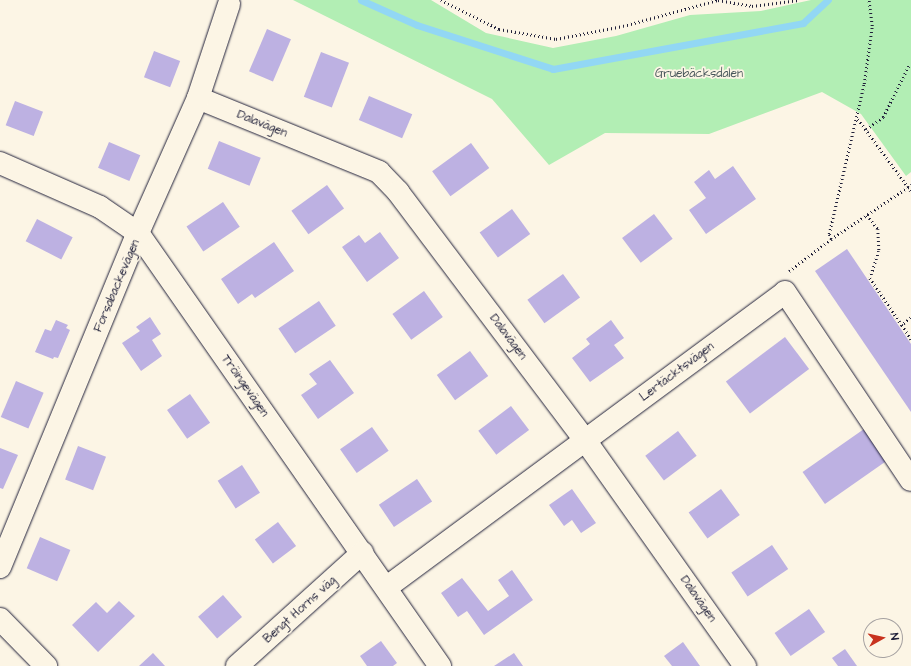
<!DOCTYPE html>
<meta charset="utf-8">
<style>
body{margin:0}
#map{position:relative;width:911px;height:666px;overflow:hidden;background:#fcf5e5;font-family:"Architects Daughter",sans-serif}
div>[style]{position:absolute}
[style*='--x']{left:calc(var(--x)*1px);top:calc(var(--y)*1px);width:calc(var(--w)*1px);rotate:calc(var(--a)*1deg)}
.green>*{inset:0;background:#b2eeb4}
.stream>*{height:7px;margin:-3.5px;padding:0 3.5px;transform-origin:3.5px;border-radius:3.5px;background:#92d7f4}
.building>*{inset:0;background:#bdb1e2;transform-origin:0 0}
.path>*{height:2.5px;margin-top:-1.25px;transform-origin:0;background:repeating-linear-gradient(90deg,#22223b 0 1px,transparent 0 4px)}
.roads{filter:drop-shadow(0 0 1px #22223b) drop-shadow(0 0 1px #22223b)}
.minor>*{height:22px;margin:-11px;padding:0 11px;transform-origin:11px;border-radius:11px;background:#fcf5e5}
span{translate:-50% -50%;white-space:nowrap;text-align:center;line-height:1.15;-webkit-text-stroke:3.5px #fcf5e5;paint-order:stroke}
.park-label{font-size:12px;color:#465559}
.street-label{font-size:12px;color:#22223b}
.north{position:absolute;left:863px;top:618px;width:40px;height:40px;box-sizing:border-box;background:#fcf5e5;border:1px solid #a5a1a1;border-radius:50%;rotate:82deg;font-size:11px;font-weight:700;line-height:16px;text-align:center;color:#22223b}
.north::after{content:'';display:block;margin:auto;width:14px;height:18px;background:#c8321e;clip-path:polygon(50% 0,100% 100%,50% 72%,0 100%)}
</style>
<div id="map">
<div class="green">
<i style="clip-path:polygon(293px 0,431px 0,486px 33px,553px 48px,616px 36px,690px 15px,761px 11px,811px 0,911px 0,911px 172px,906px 176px,861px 114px,822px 92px,709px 134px,605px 133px,549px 165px,492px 99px)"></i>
</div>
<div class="stream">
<i style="--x:361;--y:0;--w:61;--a:24.1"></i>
<i style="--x:417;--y:25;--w:143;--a:17.9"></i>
<i style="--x:553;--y:69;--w:254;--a:-10.4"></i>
<i style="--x:803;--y:23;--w:34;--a:-43"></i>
</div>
<div class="building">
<i style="left:267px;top:29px;width:26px;height:46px;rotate:23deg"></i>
<i style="left:154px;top:51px;width:28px;height:28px;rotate:21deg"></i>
<i style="left:321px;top:52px;width:30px;height:48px;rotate:21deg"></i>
<i style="left:369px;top:96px;width:47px;height:26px;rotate:23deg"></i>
<i style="left:15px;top:101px;width:30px;height:26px;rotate:21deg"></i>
<i style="left:219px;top:141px;width:45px;height:30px;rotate:22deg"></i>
<i style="left:109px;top:142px;width:34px;height:28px;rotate:23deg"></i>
<i style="left:471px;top:143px;width:31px;height:48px;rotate:54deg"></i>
<i style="clip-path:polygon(733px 166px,756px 199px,706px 234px,689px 210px,706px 198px,694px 182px,709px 170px,715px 179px)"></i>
<i style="left:327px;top:185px;width:29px;height:44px;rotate:54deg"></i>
<i style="left:223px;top:202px;width:30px;height:44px;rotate:56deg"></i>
<i style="left:512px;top:209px;width:31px;height:40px;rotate:54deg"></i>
<i style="left:654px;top:214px;width:31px;height:40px;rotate:53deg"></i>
<i style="left:37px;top:219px;width:40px;height:25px;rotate:27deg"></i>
<i style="clip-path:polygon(380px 232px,399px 258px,367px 282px,342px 247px,359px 235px,365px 243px)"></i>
<i style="clip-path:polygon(274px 242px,294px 271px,255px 298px,252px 294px,238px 304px,221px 279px)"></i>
<i style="clip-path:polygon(847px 249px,911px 344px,911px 412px,815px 271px)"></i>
<i style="left:563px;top:274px;width:29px;height:44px;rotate:54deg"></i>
<i style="left:424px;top:291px;width:32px;height:39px;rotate:54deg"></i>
<i style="left:319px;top:301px;width:30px;height:49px;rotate:56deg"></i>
<i style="clip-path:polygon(150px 317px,161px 334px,152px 340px,162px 356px,141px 371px,122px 343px,140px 331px,136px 327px)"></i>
<i style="clip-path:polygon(56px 320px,68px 325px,66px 328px,70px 330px,58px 358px,54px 357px,53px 359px,35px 352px,45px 329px,51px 331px)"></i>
<i style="clip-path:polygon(611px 320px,624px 338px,614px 345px,624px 358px,590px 382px,572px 358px,590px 344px,586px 339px)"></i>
<i style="left:785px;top:337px;width:40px;height:74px;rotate:53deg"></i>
<i style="left:470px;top:351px;width:31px;height:41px;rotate:54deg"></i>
<i style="clip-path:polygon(330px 360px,354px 393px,318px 419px,301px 395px,317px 384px,309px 374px)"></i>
<i style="left:16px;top:381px;width:30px;height:39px;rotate:23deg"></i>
<i style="left:190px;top:394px;width:35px;height:28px;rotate:55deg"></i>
<i style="left:511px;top:406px;width:30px;height:41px;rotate:53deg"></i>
<i style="left:372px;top:427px;width:29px;height:39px;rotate:55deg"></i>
<i style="left:864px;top:429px;width:39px;height:75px;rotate:55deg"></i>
<i style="left:678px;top:431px;width:31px;height:41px;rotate:53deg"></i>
<i style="left:78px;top:446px;width:30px;height:36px;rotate:21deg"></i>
<i style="clip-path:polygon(0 448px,18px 455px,3px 489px,0 488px)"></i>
<i style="left:242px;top:465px;width:33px;height:29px;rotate:57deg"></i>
<i style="left:417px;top:479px;width:27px;height:46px;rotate:56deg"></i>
<i style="clip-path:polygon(572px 489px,596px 523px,581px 533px,572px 520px,564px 526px,549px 505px)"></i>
<i style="left:721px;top:489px;width:32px;height:40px;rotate:54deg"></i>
<i style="left:278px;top:522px;width:30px;height:29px;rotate:53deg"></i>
<i style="left:40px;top:537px;width:33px;height:34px;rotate:23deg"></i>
<i style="left:772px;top:545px;width:29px;height:49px;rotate:56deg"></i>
<i style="clip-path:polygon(512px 570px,533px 600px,484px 635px,467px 611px,458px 617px,441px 593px,462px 578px,488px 611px,509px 596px,498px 580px)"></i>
<i style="left:223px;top:595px;width:29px;height:33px;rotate:49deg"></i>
<i style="clip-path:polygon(119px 601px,135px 616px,98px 652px,72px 625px,96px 602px,107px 613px)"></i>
<i style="left:809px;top:609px;width:28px;height:42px;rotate:55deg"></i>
<i style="clip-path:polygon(381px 641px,397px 663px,393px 666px,367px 666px,360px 656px)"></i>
<i style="clip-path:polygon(683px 642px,700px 666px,672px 666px,664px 656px)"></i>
<i style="clip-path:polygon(845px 649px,857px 666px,838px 666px,832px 658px)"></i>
<i style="clip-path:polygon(153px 653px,165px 666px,139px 666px)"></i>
<i style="clip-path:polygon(514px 653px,523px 666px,494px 666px)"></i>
</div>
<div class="path">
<i style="--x:441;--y:0;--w:65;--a:26.6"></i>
<i style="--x:499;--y:29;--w:58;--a:10"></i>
<i style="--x:556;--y:39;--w:68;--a:-11"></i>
<i style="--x:623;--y:26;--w:98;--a:-15.3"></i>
<i style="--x:718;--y:0;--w:35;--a:10"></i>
<i style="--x:752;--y:6;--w:47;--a:-7.3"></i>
<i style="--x:858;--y:119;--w:89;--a:53.6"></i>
<i style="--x:866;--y:129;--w:21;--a:-35"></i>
<i style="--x:883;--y:117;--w:58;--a:-63.4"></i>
<i style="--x:867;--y:215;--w:18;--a:52"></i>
<i style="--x:878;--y:229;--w:22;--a:87"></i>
<i style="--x:879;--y:251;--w:28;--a:108"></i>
<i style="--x:870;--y:278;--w:57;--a:55.8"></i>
<i style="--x:831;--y:239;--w:97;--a:-34"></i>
<i style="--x:789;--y:271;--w:53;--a:-37.3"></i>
<i style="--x:831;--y:239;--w:5;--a:-112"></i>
<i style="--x:829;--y:234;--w:154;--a:-76.9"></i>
<i style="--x:864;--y:84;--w:59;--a:-82.1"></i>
<i style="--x:872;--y:26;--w:26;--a:-97"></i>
<i style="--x:911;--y:318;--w:11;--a:142"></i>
<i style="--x:902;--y:325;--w:17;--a:57"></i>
</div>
<div class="roads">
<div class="minor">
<i style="--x:198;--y:98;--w:196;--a:22.2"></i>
<i style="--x:379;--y:172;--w:28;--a:46"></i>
<i style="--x:398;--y:192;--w:311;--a:53"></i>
<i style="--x:585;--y:440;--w:277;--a:54.7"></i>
<i style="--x:0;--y:163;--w:109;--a:23.7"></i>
<i style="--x:100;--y:207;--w:46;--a:34.4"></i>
<i style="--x:138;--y:233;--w:528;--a:55.11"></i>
<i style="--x:0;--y:567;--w:361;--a:-67.6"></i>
<i style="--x:138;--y:233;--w:148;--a:-66"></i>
<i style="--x:198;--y:98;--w:99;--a:-71.7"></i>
<i style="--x:387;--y:587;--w:495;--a:-36.5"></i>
<i style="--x:785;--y:292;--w:226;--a:56.2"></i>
<i style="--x:0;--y:619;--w:66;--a:45.6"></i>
<i style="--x:237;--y:666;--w:169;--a:-42.1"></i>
</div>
</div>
<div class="park-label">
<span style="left:699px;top:74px">Gruebäcksdalen</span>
</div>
<div class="street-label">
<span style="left:262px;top:124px;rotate:22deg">Dalavägen</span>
<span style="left:117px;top:286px;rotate:-67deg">Forsabackevägen</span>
<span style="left:508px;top:337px;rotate:53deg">Dalavägen</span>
<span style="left:677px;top:372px;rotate:-37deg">Lertäcktsvägen</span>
<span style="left:245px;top:386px;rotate:55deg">Tröingevägen</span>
<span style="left:698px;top:599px;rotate:55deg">Dalavägen</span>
<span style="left:300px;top:610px;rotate:-42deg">Bengt Horns väg</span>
</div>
<div class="north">N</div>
</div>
